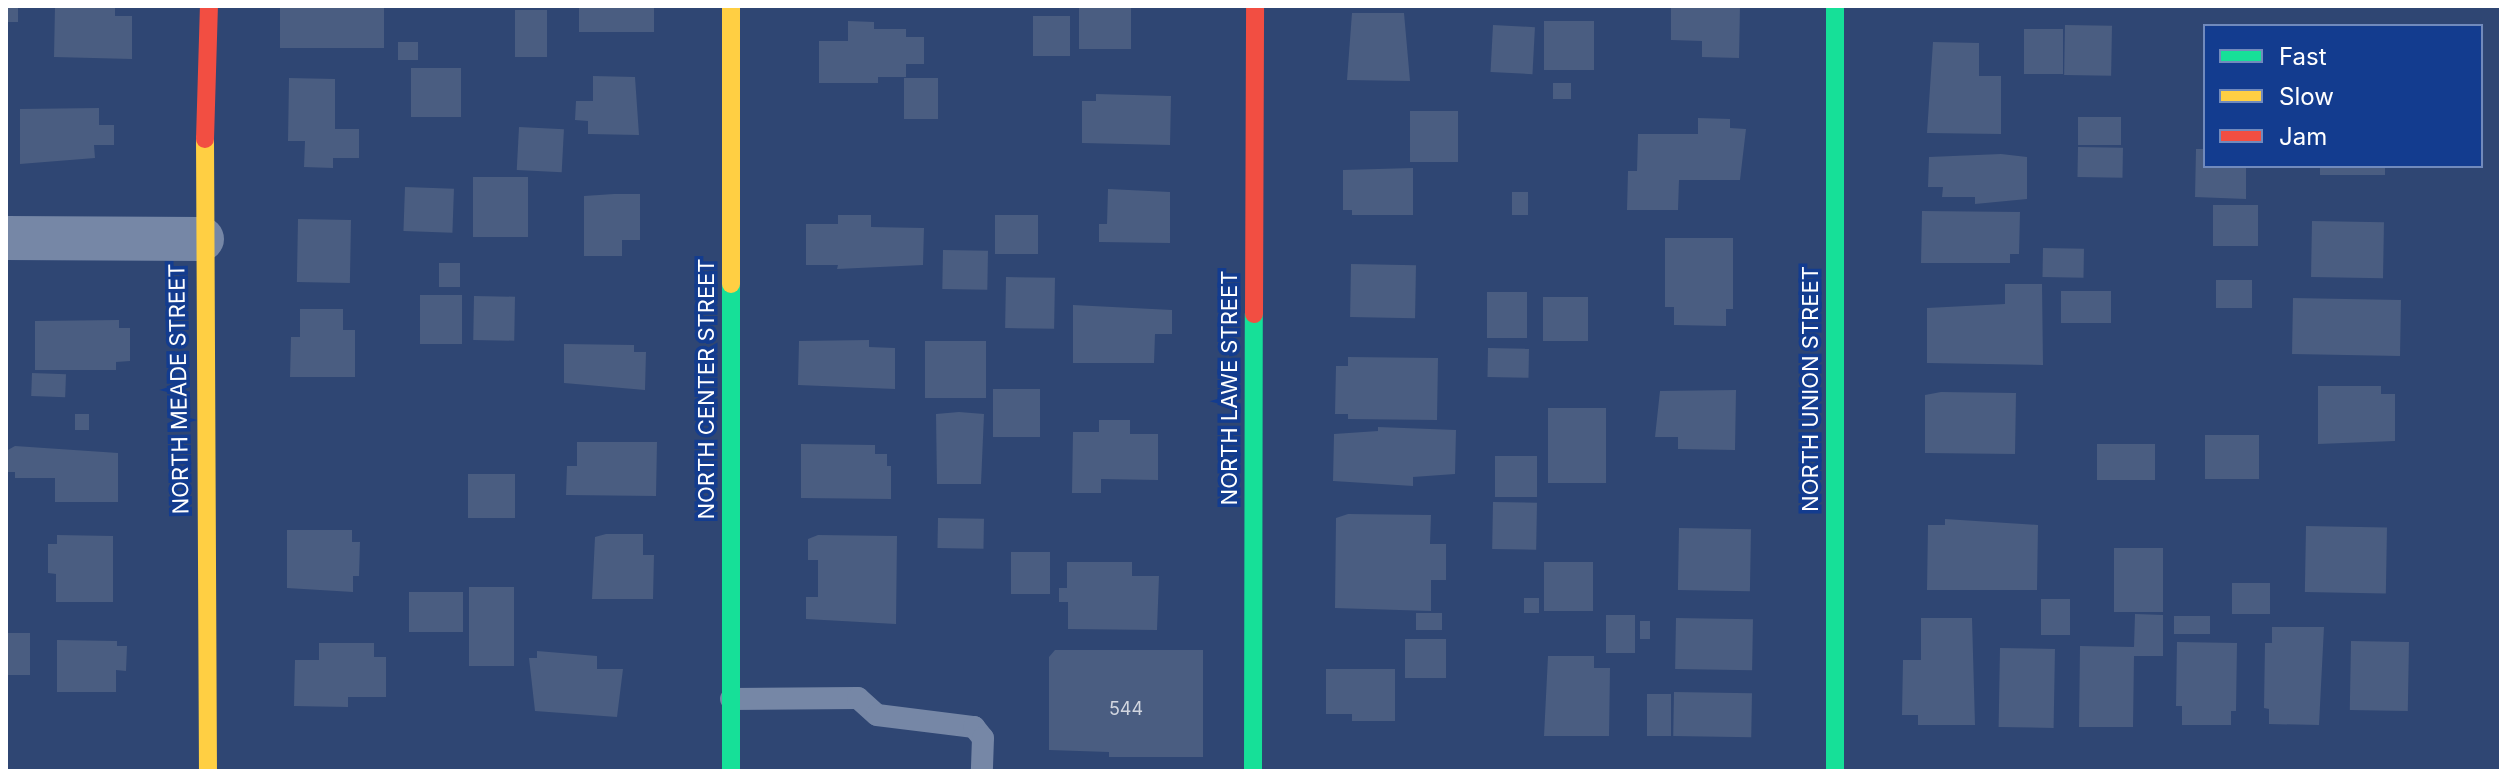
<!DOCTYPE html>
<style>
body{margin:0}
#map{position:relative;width:2507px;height:777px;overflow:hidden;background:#2f4673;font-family:Inter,sans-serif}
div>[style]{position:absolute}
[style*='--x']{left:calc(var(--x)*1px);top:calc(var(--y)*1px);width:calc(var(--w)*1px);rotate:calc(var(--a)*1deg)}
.building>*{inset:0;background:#4a5d81;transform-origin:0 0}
.lane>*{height:22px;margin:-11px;padding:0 11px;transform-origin:11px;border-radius:11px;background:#7687a6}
.street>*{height:44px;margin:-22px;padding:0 22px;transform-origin:22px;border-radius:22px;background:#7687a6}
.fast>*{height:18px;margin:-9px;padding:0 9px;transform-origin:9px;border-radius:9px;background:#16e098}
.slow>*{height:18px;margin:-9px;padding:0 9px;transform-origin:9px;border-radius:9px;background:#ffcf43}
.jam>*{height:18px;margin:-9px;padding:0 9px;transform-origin:9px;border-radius:9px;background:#f24e42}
span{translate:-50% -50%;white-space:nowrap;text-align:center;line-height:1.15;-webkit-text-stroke:7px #133c8f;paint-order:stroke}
.number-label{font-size:18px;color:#d2d6e0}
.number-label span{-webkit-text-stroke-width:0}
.street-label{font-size:22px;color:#fff}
.frame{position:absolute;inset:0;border:8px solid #fff;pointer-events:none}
.legend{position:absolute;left:2203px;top:24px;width:280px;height:144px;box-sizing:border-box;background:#133c8f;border:2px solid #718abc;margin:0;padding:10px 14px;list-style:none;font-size:24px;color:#fff}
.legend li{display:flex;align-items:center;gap:16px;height:40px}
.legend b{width:40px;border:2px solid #718abc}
</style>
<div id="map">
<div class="building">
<i style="left:6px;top:6px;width:12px;height:16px"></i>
<i style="clip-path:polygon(55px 6px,115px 6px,115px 16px,132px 16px,132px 59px,54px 57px)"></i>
<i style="left:280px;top:6px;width:104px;height:42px"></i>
<i style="left:579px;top:6px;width:75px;height:26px"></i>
<i style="left:1079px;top:6px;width:52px;height:43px"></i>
<i style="clip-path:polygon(1671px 6px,1740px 6px,1739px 58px,1702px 57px,1702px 41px,1671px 40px)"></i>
<i style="left:515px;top:10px;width:32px;height:47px"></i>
<i style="clip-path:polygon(1352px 13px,1404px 13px,1410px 81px,1347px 80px)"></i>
<i style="left:1033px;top:16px;width:37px;height:40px"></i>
<i style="clip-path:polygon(848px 21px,874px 22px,874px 29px,906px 29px,906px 37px,924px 37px,924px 64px,906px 64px,906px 77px,878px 77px,878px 83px,819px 83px,819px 41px,848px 41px)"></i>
<i style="left:1544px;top:21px;width:50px;height:49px"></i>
<i style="left:1493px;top:25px;width:42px;height:47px;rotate:3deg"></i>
<i style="left:2065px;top:25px;width:47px;height:50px;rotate:1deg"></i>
<i style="left:2024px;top:29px;width:39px;height:45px"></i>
<i style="left:398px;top:42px;width:20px;height:18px"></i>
<i style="clip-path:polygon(1933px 42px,1979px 43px,1979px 76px,2001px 76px,2001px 134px,1927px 133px)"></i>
<i style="left:411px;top:68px;width:50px;height:49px"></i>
<i style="clip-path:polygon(593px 76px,635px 77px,639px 135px,588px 134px,588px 121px,575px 120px,576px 101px,593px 101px)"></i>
<i style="clip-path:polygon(289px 78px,335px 79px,335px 129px,359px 129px,359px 158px,333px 158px,333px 168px,304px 167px,305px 141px,288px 141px)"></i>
<i style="left:904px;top:78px;width:34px;height:41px"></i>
<i style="left:1553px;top:83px;width:18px;height:16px"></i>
<i style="clip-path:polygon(1096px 94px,1171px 96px,1170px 145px,1082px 143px,1082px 101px,1096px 101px)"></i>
<i style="clip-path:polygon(99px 108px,99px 125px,114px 125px,114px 145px,94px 145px,95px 158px,20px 164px,20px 109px)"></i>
<i style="left:1410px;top:111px;width:48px;height:51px"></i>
<i style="left:2078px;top:117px;width:43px;height:28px"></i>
<i style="clip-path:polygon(1698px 118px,1730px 119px,1730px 128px,1746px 129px,1740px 180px,1679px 180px,1678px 210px,1627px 210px,1628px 171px,1637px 171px,1638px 134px,1698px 134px)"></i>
<i style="left:519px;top:127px;width:45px;height:43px;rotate:3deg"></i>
<i style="left:2078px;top:147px;width:45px;height:30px;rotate:1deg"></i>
<i style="clip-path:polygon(2196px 149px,2205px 149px,2205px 166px,2246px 166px,2246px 199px,2195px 197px)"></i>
<i style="clip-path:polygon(2001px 154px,2027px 157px,2027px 199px,1975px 204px,1975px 197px,1942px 197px,1943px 187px,1928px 187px,1929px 157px)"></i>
<i style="left:2320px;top:166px;width:65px;height:9px"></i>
<i style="clip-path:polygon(1413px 168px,1413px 215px,1352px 215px,1352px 210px,1343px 210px,1343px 170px)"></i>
<i style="left:473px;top:177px;width:55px;height:60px"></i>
<i style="left:405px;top:187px;width:49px;height:44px;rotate:2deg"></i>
<i style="clip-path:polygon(1108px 189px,1170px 192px,1170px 243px,1099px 242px,1099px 224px,1107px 224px)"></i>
<i style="left:1512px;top:192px;width:16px;height:23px"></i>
<i style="clip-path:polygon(614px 194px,640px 194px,640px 240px,622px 240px,622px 256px,584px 256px,584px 196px)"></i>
<i style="left:2213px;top:205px;width:45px;height:41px"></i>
<i style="clip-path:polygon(1922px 211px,2020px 212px,2019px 254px,2010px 254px,2010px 263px,1921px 263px)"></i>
<i style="clip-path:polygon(838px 215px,871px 215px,871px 227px,924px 228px,923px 265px,837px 269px,838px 265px,806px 265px,806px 224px,838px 224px)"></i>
<i style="left:995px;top:215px;width:43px;height:39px"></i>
<i style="left:298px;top:219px;width:53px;height:63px;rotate:1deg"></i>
<i style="left:2312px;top:221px;width:72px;height:56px;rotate:1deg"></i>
<i style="clip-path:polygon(1665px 238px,1733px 238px,1733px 309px,1726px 309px,1726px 326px,1674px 325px,1674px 307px,1665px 307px)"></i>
<i style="left:2043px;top:248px;width:41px;height:29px;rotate:1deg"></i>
<i style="left:943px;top:250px;width:45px;height:39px;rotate:1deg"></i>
<i style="left:439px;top:263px;width:21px;height:24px"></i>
<i style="left:1351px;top:264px;width:65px;height:53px;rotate:1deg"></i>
<i style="left:1006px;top:277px;width:49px;height:51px;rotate:1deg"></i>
<i style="left:2216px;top:280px;width:36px;height:28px"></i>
<i style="clip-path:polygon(2005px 284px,2042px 284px,2043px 365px,1927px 363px,1927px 308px,2005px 304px)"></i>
<i style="left:2111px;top:291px;width:32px;height:50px;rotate:90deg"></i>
<i style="left:1487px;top:292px;width:40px;height:46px"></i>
<i style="left:420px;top:295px;width:42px;height:49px"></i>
<i style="left:474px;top:296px;width:41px;height:44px;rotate:1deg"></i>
<i style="left:1543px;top:297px;width:45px;height:44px"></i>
<i style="left:2293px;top:298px;width:108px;height:56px;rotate:1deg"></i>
<i style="clip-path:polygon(1073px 305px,1172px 310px,1172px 334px,1155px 334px,1154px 363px,1073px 363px)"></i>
<i style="clip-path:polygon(300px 309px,343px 309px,343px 330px,355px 330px,355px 377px,290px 377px,291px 337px,300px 337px)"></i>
<i style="clip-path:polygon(119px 320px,119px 328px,130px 328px,130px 361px,116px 362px,116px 370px,35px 370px,35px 321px)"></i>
<i style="clip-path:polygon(869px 340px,869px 347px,895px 348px,895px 389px,798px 385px,799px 341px)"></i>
<i style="left:925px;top:341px;width:61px;height:57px"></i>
<i style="clip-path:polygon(564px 344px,634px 345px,634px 352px,646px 352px,645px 390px,564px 383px)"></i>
<i style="left:1488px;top:348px;width:41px;height:29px;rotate:1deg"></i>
<i style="clip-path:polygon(1348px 357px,1438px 358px,1437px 420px,1348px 419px,1348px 414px,1335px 414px,1336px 366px,1348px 366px)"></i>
<i style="left:32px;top:373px;width:34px;height:23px;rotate:2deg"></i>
<i style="clip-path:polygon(2318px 386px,2381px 386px,2381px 394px,2395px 394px,2395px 441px,2318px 444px)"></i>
<i style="left:1040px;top:389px;width:48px;height:47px;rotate:90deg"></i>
<i style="clip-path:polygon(1736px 390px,1735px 450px,1678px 449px,1678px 437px,1655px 437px,1660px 391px)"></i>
<i style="clip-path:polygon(1941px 392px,2016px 393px,2015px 454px,1925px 453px,1925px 395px)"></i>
<i style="left:1548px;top:408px;width:58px;height:75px"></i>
<i style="clip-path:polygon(959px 412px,984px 414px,981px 484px,937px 484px,936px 414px)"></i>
<i style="left:75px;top:414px;width:14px;height:16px"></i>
<i style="clip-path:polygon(1099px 420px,1130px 420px,1130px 434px,1158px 434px,1158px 480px,1101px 479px,1101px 493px,1072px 493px,1073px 432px,1099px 432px)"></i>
<i style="clip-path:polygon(1378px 427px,1456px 430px,1455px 474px,1413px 477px,1413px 486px,1333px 481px,1334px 434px,1378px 431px)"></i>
<i style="left:2205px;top:435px;width:54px;height:44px"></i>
<i style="clip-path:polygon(577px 442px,657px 442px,656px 496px,566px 495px,567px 466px,577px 466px)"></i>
<i style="clip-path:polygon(801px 444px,875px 445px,875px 454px,887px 454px,887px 466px,891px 466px,891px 499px,801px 498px)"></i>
<i style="left:2097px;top:444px;width:58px;height:36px"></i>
<i style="clip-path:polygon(15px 446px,118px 453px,118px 502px,55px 502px,55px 478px,15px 478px,15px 472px,6px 472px,6px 451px)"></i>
<i style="left:1495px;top:456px;width:42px;height:41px"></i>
<i style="left:468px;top:474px;width:47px;height:44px"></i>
<i style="left:1493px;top:502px;width:44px;height:47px;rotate:1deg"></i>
<i style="clip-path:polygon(1348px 514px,1431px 515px,1430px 544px,1446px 544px,1446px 580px,1431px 580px,1431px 611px,1335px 608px,1336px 518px)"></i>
<i style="left:938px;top:518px;width:46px;height:30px;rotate:1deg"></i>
<i style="clip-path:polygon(1945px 519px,2038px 525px,2037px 590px,1927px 590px,1928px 525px,1945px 525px)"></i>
<i style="left:2306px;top:526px;width:81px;height:66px;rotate:1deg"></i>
<i style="left:1679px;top:528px;width:72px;height:62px;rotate:1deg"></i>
<i style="clip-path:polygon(287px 530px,352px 530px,352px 542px,360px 542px,359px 576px,353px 576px,353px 592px,287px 588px)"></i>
<i style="clip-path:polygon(606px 534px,643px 534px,643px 555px,654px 555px,653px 599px,592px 599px,595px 537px)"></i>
<i style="clip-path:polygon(57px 535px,113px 536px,113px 602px,56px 602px,56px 574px,48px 573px,48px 544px,57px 544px)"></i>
<i style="clip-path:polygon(818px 535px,897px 536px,896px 624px,806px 619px,806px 597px,818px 597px,818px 560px,808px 560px,808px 539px)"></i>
<i style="left:2114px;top:548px;width:49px;height:64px"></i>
<i style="left:1050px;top:552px;width:42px;height:39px;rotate:90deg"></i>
<i style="clip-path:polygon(1067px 562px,1132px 562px,1132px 576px,1159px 576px,1157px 630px,1068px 629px,1068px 602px,1059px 602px,1059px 588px,1067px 588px)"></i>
<i style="left:1544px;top:562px;width:49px;height:49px"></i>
<i style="left:2232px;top:583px;width:38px;height:31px"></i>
<i style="left:469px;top:587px;width:45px;height:79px"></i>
<i style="left:409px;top:592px;width:54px;height:40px"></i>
<i style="left:1524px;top:598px;width:15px;height:15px"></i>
<i style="left:2041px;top:599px;width:29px;height:36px"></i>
<i style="left:1416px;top:613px;width:26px;height:17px"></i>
<i style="clip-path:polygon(2135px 614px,2163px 615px,2163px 656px,2134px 656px,2133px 727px,2079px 727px,2080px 646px,2134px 647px)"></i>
<i style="left:1606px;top:615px;width:29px;height:38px"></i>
<i style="left:2174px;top:616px;width:36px;height:18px"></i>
<i style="left:1676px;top:618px;width:77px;height:51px;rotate:1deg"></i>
<i style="clip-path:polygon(1921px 618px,1972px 618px,1975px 725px,1918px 725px,1918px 715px,1902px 715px,1903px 660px,1921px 660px)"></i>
<i style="left:1640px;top:621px;width:10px;height:18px"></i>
<i style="clip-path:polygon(2272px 627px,2324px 627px,2319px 725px,2269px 724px,2269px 709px,2264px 708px,2265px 643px,2272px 643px)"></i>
<i style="left:6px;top:633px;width:24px;height:42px"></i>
<i style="left:1405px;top:639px;width:41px;height:39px"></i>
<i style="clip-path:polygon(57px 640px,117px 641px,117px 646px,127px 646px,126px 671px,116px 670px,116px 692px,57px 692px)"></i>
<i style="left:2351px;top:641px;width:58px;height:69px;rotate:1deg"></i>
<i style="clip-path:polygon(2177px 642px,2237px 643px,2236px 711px,2231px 711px,2231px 725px,2182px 725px,2182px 706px,2176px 706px)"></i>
<i style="clip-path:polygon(319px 643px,374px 643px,374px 657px,386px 657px,386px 697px,348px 697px,348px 707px,294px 706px,295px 660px,319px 660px)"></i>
<i style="left:2000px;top:648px;width:55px;height:79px;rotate:1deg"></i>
<i style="clip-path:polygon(1055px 650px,1203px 650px,1203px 757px,1109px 757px,1109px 752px,1049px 750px,1049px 657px)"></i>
<i style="clip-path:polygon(537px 651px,597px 656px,597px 669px,623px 669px,617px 717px,535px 711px,529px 658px,537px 658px)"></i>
<i style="clip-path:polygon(1548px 656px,1594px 656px,1594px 668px,1610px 668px,1609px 736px,1544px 736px)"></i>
<i style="clip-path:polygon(1326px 669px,1395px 669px,1395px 721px,1352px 721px,1352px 714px,1326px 714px)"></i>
<i style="left:1674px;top:692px;width:78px;height:44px;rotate:1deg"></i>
<i style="left:1647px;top:694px;width:24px;height:42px"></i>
</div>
<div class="lane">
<i style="--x:731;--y:699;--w:127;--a:-0.5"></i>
<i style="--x:858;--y:698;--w:25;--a:42"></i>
<i style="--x:877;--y:715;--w:98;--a:7.1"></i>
<i style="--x:974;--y:727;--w:14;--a:51"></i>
<i style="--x:983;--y:738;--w:33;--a:92"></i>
</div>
<div class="street">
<i style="--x:6;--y:238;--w:196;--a:0.3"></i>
</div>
<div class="fast">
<i style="--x:1835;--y:6;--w:765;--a:90"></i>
<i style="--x:731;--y:284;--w:487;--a:90"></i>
<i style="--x:1253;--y:771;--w:457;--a:-89.9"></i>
</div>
<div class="slow">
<i style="--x:731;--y:6;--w:278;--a:90"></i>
<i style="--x:205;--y:139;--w:632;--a:89.73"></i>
</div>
<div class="jam">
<i style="--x:205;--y:139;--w:133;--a:-88.3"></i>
<i style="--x:1254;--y:314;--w:308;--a:-89.8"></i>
</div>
<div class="number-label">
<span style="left:1126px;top:709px">544</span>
</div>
<div class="street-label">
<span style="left:1230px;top:388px;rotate:-90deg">NORTH LAWE STREET</span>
<span style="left:179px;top:389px;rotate:-91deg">NORTH MEADE STREET</span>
<span style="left:707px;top:389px;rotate:-90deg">NORTH CENTER STREET</span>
<span style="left:1811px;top:389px;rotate:-90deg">NORTH UNION STREET</span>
</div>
<div class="frame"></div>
<ul class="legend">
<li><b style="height:10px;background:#16e098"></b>Fast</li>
<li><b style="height:10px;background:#ffcf43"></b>Slow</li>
<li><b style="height:10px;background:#f24e42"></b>Jam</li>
</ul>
</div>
